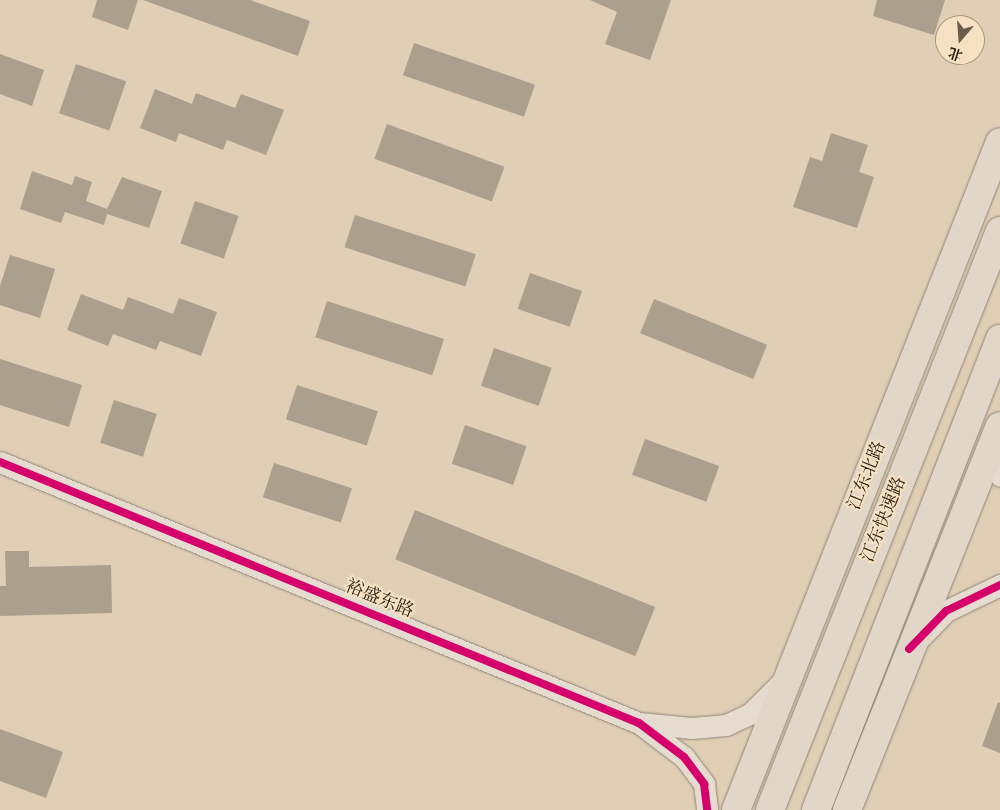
<!DOCTYPE html>
<meta charset="utf-8">
<style>
body{margin:0}
#map{position:relative;width:1000px;height:810px;overflow:hidden;background:#e0ceb5;font-family:"IM FELL English","Noto Serif SC",serif}
div>[style]{position:absolute}
[style*='--x']{left:calc(var(--x)*1px);top:calc(var(--y)*1px);width:calc(var(--w)*1px);rotate:calc(var(--a)*1deg)}
.building>*{inset:0;background:#ac9f8e;transform-origin:0 0}
.roads{filter:drop-shadow(0 0 1px #908576) drop-shadow(0 0 1px #908576)}
.minor>*{height:21px;margin:-10.5px;padding:0 10.5px;transform-origin:10.5px;border-radius:10.5px;background:#e5dccf}
.major>*{height:28px;margin:-14px;padding:0 14px;transform-origin:14px;border-radius:14px;background:#e1d6c7}
.highway>*{height:28px;margin:-14px;padding:0 14px;transform-origin:14px;border-radius:14px;background:#e1d6c7}
.cycleway>*{height:8px;margin:-4px;padding:0 4px;transform-origin:4px;border-radius:4px;background:#d6006c}
span{translate:-50% -50%;white-space:nowrap;text-align:center;line-height:1.15;-webkit-text-stroke:4px #f7e1c3;paint-order:stroke}
.street-label{font-size:18px;color:#291e12}
.north{position:absolute;left:935px;top:15px;width:50px;height:50px;box-sizing:border-box;background:#f7e1c3;border:1px solid #a5937c;border-radius:50%;rotate:198deg;font-size:14px;font-weight:700;line-height:20px;text-align:center;color:#291e12}
.north::after{content:'';display:block;margin:auto;width:18px;height:22px;background:#695c4b;clip-path:polygon(50% 0,100% 100%,50% 72%,0 100%)}
</style>
<div id="map">
<div class="building">
<i style="clip-path:polygon(97px 0,138px 0,128px 30px,92px 17px)"></i>
<i style="clip-path:polygon(143px 0,250px 0,310px 21px,298px 56px)"></i>
<i style="clip-path:polygon(590px 0,671px 0,650px 60px,605px 44px,617px 12px)"></i>
<i style="clip-path:polygon(877px 0,945px 0,934px 35px,873px 16px)"></i>
<i style="left:414px;top:43px;width:128px;height:34px;rotate:19deg"></i>
<i style="clip-path:polygon(0 54px,44px 70px,32px 106px,0 94px)"></i>
<i style="left:76px;top:64px;width:53px;height:52px;rotate:19deg"></i>
<i style="clip-path:polygon(155px 89px,192px 104px,196px 93px,235px 108px,241px 94px,284px 110px,266px 155px,227px 140px,223px 150px,179px 133px,176px 142px,140px 128px)"></i>
<i style="left:387px;top:124px;width:125px;height:37px;rotate:20deg"></i>
<i style="clip-path:polygon(831px 133px,868px 145px,859px 172px,874px 177px,857px 228px,793px 207px,810px 157px,822px 161px)"></i>
<i style="clip-path:polygon(32px 171px,72px 185px,75px 176px,92px 182px,86px 201px,107px 209px,122px 177px,162px 191px,149px 228px,107px 214px,104px 225px,65px 212px,61px 223px,20px 209px)"></i>
<i style="left:195px;top:201px;width:46px;height:45px;rotate:19deg"></i>
<i style="left:355px;top:215px;width:127px;height:34px;rotate:18deg"></i>
<i style="clip-path:polygon(10px 255px,55px 269px,40px 318px,0 305px,0 286px)"></i>
<i style="left:530px;top:273px;width:55px;height:38px;rotate:19deg"></i>
<i style="clip-path:polygon(81px 294px,123px 310px,128px 297px,173px 314px,179px 298px,217px 312px,201px 356px,160px 341px,156px 350px,113px 334px,108px 346px,67px 330px)"></i>
<i style="left:654px;top:299px;width:122px;height:37px;rotate:22deg"></i>
<i style="left:327px;top:301px;width:123px;height:38px;rotate:18deg"></i>
<i style="left:494px;top:348px;width:61px;height:40px;rotate:19deg"></i>
<i style="clip-path:polygon(0 359px,82px 385px,69px 427px,0 405px)"></i>
<i style="left:297px;top:385px;width:85px;height:36px;rotate:18deg"></i>
<i style="left:114px;top:400px;width:45px;height:45px;rotate:18deg"></i>
<i style="left:465px;top:425px;width:65px;height:41px;rotate:19deg"></i>
<i style="left:645px;top:439px;width:79px;height:38px;rotate:20deg"></i>
<i style="left:274px;top:463px;width:82px;height:36px;rotate:18deg"></i>
<i style="left:415px;top:510px;width:259px;height:53px;rotate:22deg"></i>
<i style="clip-path:polygon(5px 551px,29px 551px,29px 567px,111px 565px,112px 613px,0 616px,0 586px,6px 586px)"></i>
<i style="clip-path:polygon(998px 702px,1000px 703px,1000px 753px,982px 746px)"></i>
<i style="clip-path:polygon(0 729px,63px 752px,46px 798px,0 781px)"></i>
</div>
<div class="roads">
<div class="minor">
<i style="--x:996;--y:437;--w:39;--a:84"></i>
<i style="--x:0;--y:462;--w:690;--a:22.22"></i>
<i style="--x:639;--y:723;--w:56;--a:37.1"></i>
<i style="--x:684;--y:757;--w:34;--a:53"></i>
<i style="--x:704;--y:784;--w:26;--a:83"></i>
<i style="--x:918;--y:640;--w:40;--a:-46"></i>
<i style="--x:946;--y:611;--w:60;--a:-25.7"></i>
<i style="--x:639;--y:723;--w:53;--a:5.4"></i>
<i style="--x:692;--y:728;--w:34;--a:-5"></i>
<i style="--x:726;--y:725;--w:26;--a:-25"></i>
<i style="--x:750;--y:714;--w:48;--a:-45"></i>
</div>
<div class="major">
<i style="--x:736;--y:810;--w:718;--a:-68.44"></i>
<i style="--x:847;--y:810;--w:413;--a:-68.3"></i>
</div>
<div class="highway">
<i style="--x:770;--y:810;--w:623;--a:-68.34"></i>
<i style="--x:816;--y:810;--w:506;--a:-68.66"></i>
</div>
</div>
<div class="cycleway">
<i style="--x:0;--y:462;--w:690;--a:22.22"></i>
<i style="--x:639;--y:723;--w:56;--a:37.1"></i>
<i style="--x:684;--y:757;--w:34;--a:53"></i>
<i style="--x:704;--y:784;--w:26;--a:83"></i>
<i style="--x:909;--y:649;--w:53;--a:-45.8"></i>
<i style="--x:946;--y:611;--w:60;--a:-25.7"></i>
</div>
<div class="street-label">
<span style="left:868px;top:476px;rotate:-68deg">江东北路</span>
<span style="left:885px;top:520px;rotate:-68deg">江东快速路</span>
<span style="left:379px;top:600px;rotate:22deg">裕盛东路</span>
</div>
<div class="north">北</div>
</div>
